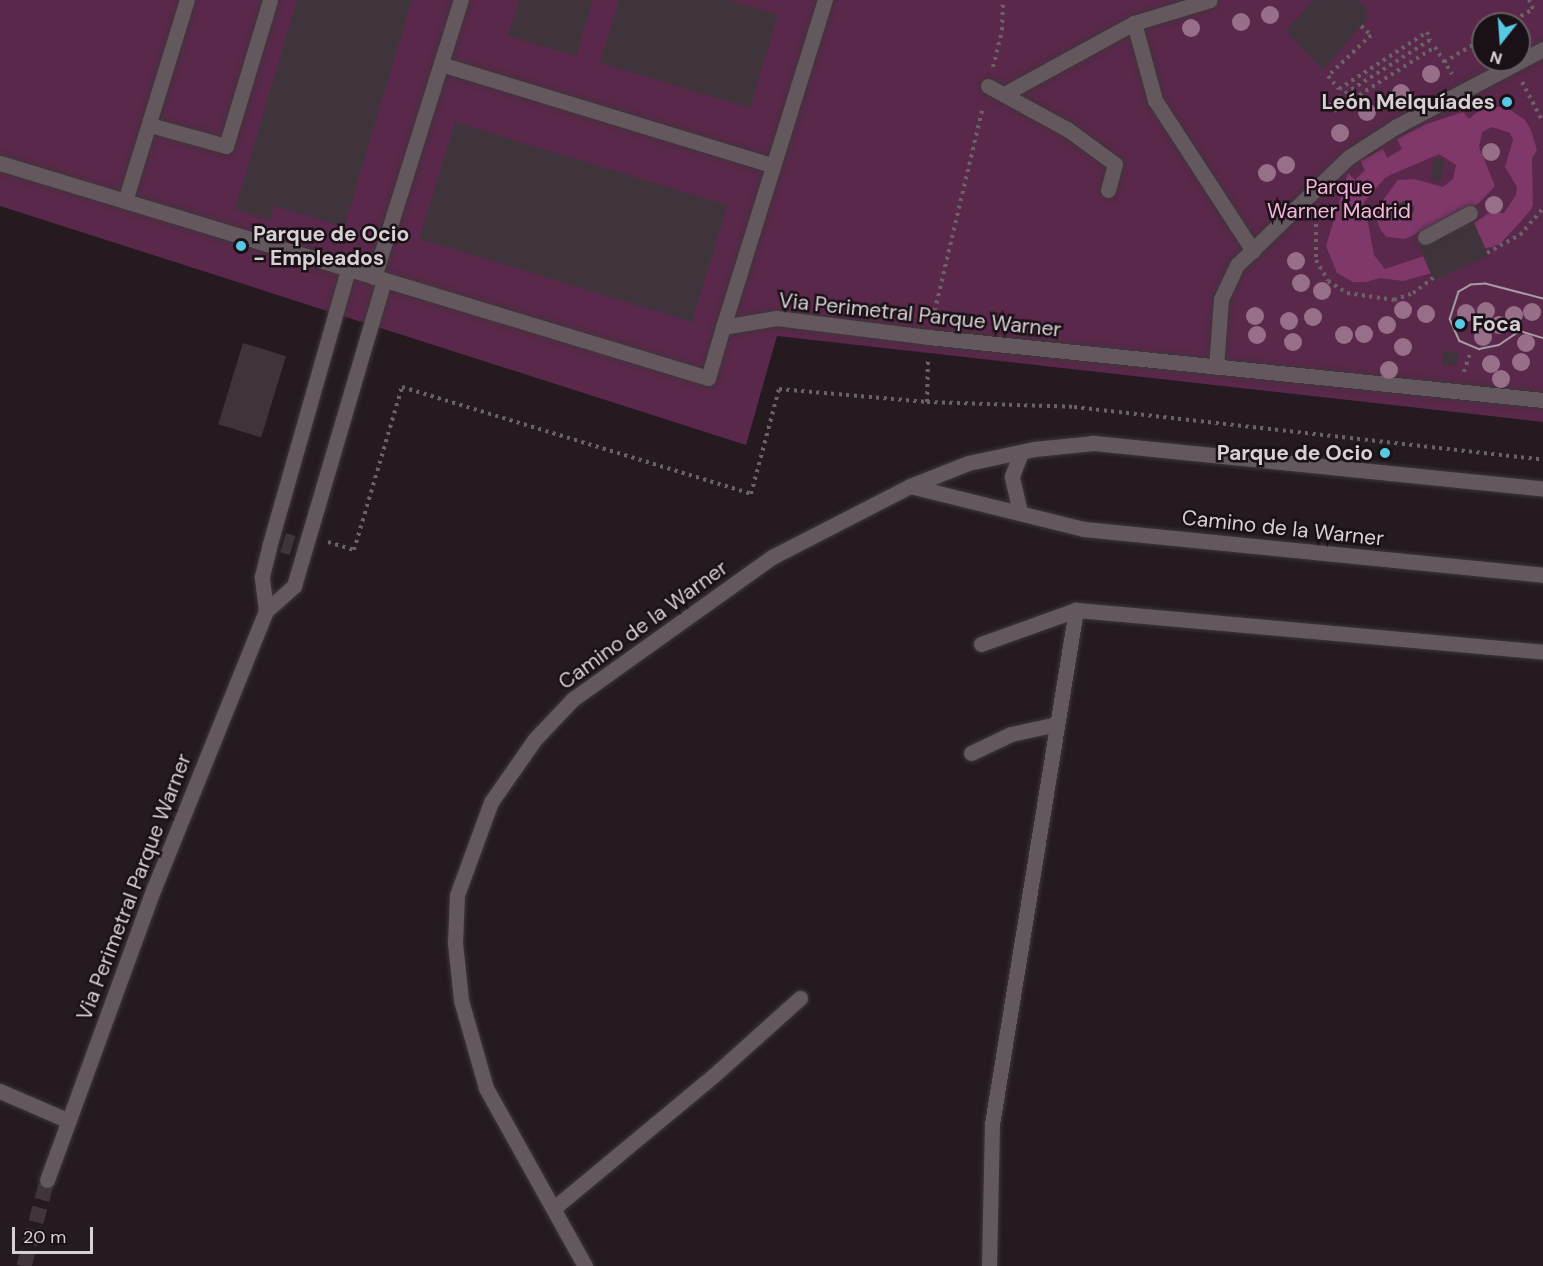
<!DOCTYPE html>
<meta charset="utf-8">
<style>
body{margin:0}
#map{position:relative;width:1543px;height:1266px;overflow:hidden;background:#241a20;font-family:"DM Sans",sans-serif}
div>[style]{position:absolute}
[style*='--x']{left:calc(var(--x)*1px);top:calc(var(--y)*1px);width:calc(var(--w)*1px);rotate:calc(var(--a)*1deg)}
.green>*{inset:0;background:#5a284a}
.water>*{inset:0;background:#80376a}
.building>*{inset:0;background:#3f343b;transform-origin:0 0}
.round{border-radius:50%}
.minor-tunnel>*{height:15px;margin-top:-7.5px;transform-origin:0;background:repeating-linear-gradient(90deg,#3f353b 0 15px,transparent 0 23px)}
.path>*{height:4px;margin-top:-2px;transform-origin:0;background:repeating-linear-gradient(90deg,#6b6267 0 3px,transparent 0 7.5px)}
.roads{filter:drop-shadow(0 0 2px #3d363a) drop-shadow(0 0 2px #3d363a)}
.minor>*{height:15px;margin:-7.5px;padding:0 7.5px;transform-origin:7.5px;border-radius:7.5px;background:#64585f}
.tram>*{height:1.5px;margin:-0.75px;padding:0 0.75px;transform-origin:0.75px;border-radius:0.75px;background:#a59da1}
.trees>*{width:18px;height:18px;margin:-9px;border-radius:50%;background:#976f88}
.dots>*{width:16px;height:16px;translate:-50% -50%;box-sizing:border-box;border:3px solid #1a1117;border-radius:50%}
span{translate:-50% -50%;white-space:nowrap;text-align:center;line-height:1.15;-webkit-text-stroke:5px #1a1117;paint-order:stroke}
.poi-label{font-size:21px;color:#d7d0d4;font-weight:700}
.right{translate:-100% -50%;text-align:right}
.left{translate:0 -50%;text-align:left}
.park-label{font-size:21px;color:#f5b5de}
.street-label{font-size:21px;color:#d7d0d4}
.north{position:absolute;left:1471px;top:12px;width:60px;height:60px;box-sizing:border-box;background:#1a1117;border:2px solid #665d63;border-radius:50%;rotate:197deg;font-size:16px;font-weight:700;line-height:24px;text-align:center;color:#d7d0d4}
.north::after{content:'';display:block;margin:auto;width:21px;height:27px;background:#57c9e2;clip-path:polygon(50% 0,100% 100%,50% 72%,0 100%)}
.scale{position:absolute;left:12px;top:1227px;width:81px;height:27px;box-sizing:border-box;border:3px solid #d7d0d4;border-top:0;padding-left:8px;font-size:18px;line-height:21px;white-space:nowrap;color:#d7d0d4;-webkit-text-stroke:4px #1a1117;paint-order:stroke}
</style>
<div id="map">
<div class="green">
<i style="clip-path:polygon(evenodd,0 0,1543px 0,1543px 422px,777px 336px,746px 445px,0 206px,0 0,1483px 24px,1519px 24px,1519px 60px,1483px 60px,1483px 24px)"></i>
</div>
<div class="water">
<i style="clip-path:polygon(1483px 107px,1506px 107px,1525px 120px,1531px 130px,1537px 150px,1532px 158px,1533px 205px,1530px 211px,1500px 244px,1485px 249px,1474px 223px,1489px 213px,1504px 213px,1516px 195px,1517px 187px,1505px 167px,1513px 140px,1510px 133px,1492px 127px,1482px 132px,1479px 147px,1495px 186px,1478px 204px,1405px 239px,1387px 237px,1381px 231px,1375px 216px,1377px 208px,1398px 180px,1414px 179px,1443px 187px,1453px 179px,1456px 165px,1439px 154px,1386px 177px,1364px 202px,1374px 255px,1385px 269px,1424px 256px,1432px 273px,1403px 281px,1380px 278px,1366px 282px,1353px 282px,1337px 273px,1326px 246px,1348px 173px,1355px 180px,1365px 170px,1360px 161px,1383px 149px,1387px 158px,1402px 149px,1397px 139px,1426px 124px,1463px 112px,1469px 119px)"></i>
</div>
<div class="building">
<i style="clip-path:polygon(297px 0,412px 0,344px 227px,274px 206px,270px 220px,235px 209px)"></i>
<i style="clip-path:polygon(519px 0,593px 0,576px 56px,508px 36px)"></i>
<i style="clip-path:polygon(619px 0,729px 0,778px 15px,750px 108px,600px 63px)"></i>
<i style="clip-path:polygon(1313px 0,1357px 0,1368px 10px,1364px 14px,1368px 18px,1323px 70px,1286px 31px)"></i>
<i style="left:455px;top:122px;width:285px;height:122px;rotate:17deg"></i>
<i style="left:1434px;top:158px;width:11px;height:22px;rotate:10deg"></i>
<i class="round" style="left:1398px;top:201px;width:16px;height:16px"></i>
<i style="left:1474px;top:223px;width:36px;height:60px;rotate:66deg"></i>
<i style="left:243px;top:343px;width:45px;height:85px;rotate:17deg"></i>
<i style="left:1443px;top:351px;width:15px;height:14px;rotate:4deg"></i>
<i style="left:286px;top:533px;width:10px;height:20px;rotate:17deg"></i>
</div>
<div class="minor-tunnel">
<i style="--x:24;--y:1266;--w:89;--a:-75"></i>
</div>
<div class="path">
<i style="--x:1508;--y:24;--w:29;--a:-31"></i>
<i style="--x:1533;--y:9;--w:10;--a:-114"></i>
<i style="--x:1361;--y:26;--w:13;--a:42"></i>
<i style="--x:1371;--y:35;--w:59;--a:136.4"></i>
<i style="--x:1328;--y:76;--w:17;--a:50"></i>
<i style="--x:1339;--y:89;--w:105;--a:-32.9"></i>
<i style="--x:1427;--y:32;--w:9;--a:69"></i>
<i style="--x:1430;--y:40;--w:118;--a:147.8"></i>
<i style="--x:1330;--y:103;--w:9;--a:63"></i>
<i style="--x:1334;--y:111;--w:120;--a:-32.4"></i>
<i style="--x:1435;--y:47;--w:32;--a:58"></i>
<i style="--x:1444;--y:62;--w:45;--a:-30.5"></i>
<i style="--x:993;--y:67;--w:38;--a:-76"></i>
<i style="--x:1002;--y:30;--w:30;--a:-88"></i>
<i style="--x:1522;--y:82;--w:45;--a:62.3"></i>
<i style="--x:1316;--y:217;--w:43;--a:90"></i>
<i style="--x:1316;--y:260;--w:24;--a:60"></i>
<i style="--x:1328;--y:281;--w:22;--a:32"></i>
<i style="--x:1347;--y:293;--w:48;--a:8.5"></i>
<i style="--x:1394;--y:300;--w:20;--a:-20"></i>
<i style="--x:1413;--y:293;--w:26;--a:-37"></i>
<i style="--x:1487;--y:253;--w:38;--a:-29"></i>
<i style="--x:1520;--y:235;--w:35;--a:-49"></i>
<i style="--x:933;--y:318;--w:217;--a:-76.7"></i>
<i style="--x:1464;--y:372;--w:20;--a:-72"></i>
<i style="--x:927;--y:402;--w:44;--a:-88.7"></i>
<i style="--x:328;--y:542;--w:27;--a:17"></i>
<i style="--x:354;--y:550;--w:170;--a:-73.6"></i>
<i style="--x:402;--y:387;--w:365;--a:17"></i>
<i style="--x:751;--y:494;--w:109;--a:-75.1"></i>
<i style="--x:779;--y:389;--w:149;--a:5"></i>
<i style="--x:927;--y:402;--w:147;--a:1.9"></i>
<i style="--x:1074;--y:407;--w:472;--a:6.4"></i>
</div>
<div class="roads">
<div class="minor">
<i style="--x:1134;--y:23;--w:80;--a:74.7"></i>
<i style="--x:1155;--y:100;--w:180;--a:57"></i>
<i style="--x:441;--y:64;--w:346;--a:17"></i>
<i style="--x:988;--y:86;--w:90;--a:28.6"></i>
<i style="--x:1067;--y:129;--w:59;--a:36.1"></i>
<i style="--x:1115;--y:164;--w:27;--a:105"></i>
<i style="--x:1006;--y:93;--w:146;--a:-28.7"></i>
<i style="--x:1134;--y:23;--w:79;--a:-16.8"></i>
<i style="--x:150;--y:125;--w:79;--a:15.4"></i>
<i style="--x:226;--y:146;--w:152;--a:-73.2"></i>
<i style="--x:0;--y:163;--w:740;--a:16.89"></i>
<i style="--x:708;--y:378;--w:53;--a:-73.6"></i>
<i style="--x:723;--y:327;--w:54;--a:-9.6"></i>
<i style="--x:776;--y:318;--w:153;--a:7.1"></i>
<i style="--x:928;--y:337;--w:618;--a:5.85"></i>
<i style="--x:125;--y:201;--w:210;--a:-72.9"></i>
<i style="--x:1425;--y:237;--w:51;--a:-28.1"></i>
<i style="--x:374;--y:277;--w:290;--a:-72.6"></i>
<i style="--x:723;--y:327;--w:343;--a:-72.7"></i>
<i style="--x:1216;--y:367;--w:68;--a:-85.8"></i>
<i style="--x:1221;--y:299;--w:38;--a:-65"></i>
<i style="--x:1237;--y:265;--w:156;--a:-44"></i>
<i style="--x:1349;--y:157;--w:57;--a:-32.9"></i>
<i style="--x:1397;--y:126;--w:165;--a:-27.8"></i>
<i style="--x:910;--y:486;--w:179;--a:13.9"></i>
<i style="--x:1084;--y:529;--w:461;--a:5.7"></i>
<i style="--x:1020;--y:512;--w:37;--a:-103"></i>
<i style="--x:1012;--y:476;--w:26;--a:-69"></i>
<i style="--x:266;--y:611;--w:35;--a:-97"></i>
<i style="--x:262;--y:576;--w:30;--a:-76"></i>
<i style="--x:269;--y:547;--w:288;--a:-74.1"></i>
<i style="--x:981;--y:644;--w:101;--a:-19.7"></i>
<i style="--x:971;--y:753;--w:44;--a:-25.4"></i>
<i style="--x:1011;--y:734;--w:47;--a:-12.3"></i>
<i style="--x:0;--y:1091;--w:75;--a:23.5"></i>
<i style="--x:47;--y:1180;--w:311;--a:-69.9"></i>
<i style="--x:154;--y:888;--w:299;--a:-68"></i>
<i style="--x:266;--y:611;--w:38;--a:-42"></i>
<i style="--x:294;--y:586;--w:318;--a:-73.6"></i>
<i style="--x:554;--y:1208;--w:207;--a:-39.7"></i>
<i style="--x:713;--y:1076;--w:117;--a:-41.9"></i>
<i style="--x:585;--y:1266;--w:204;--a:-119.1"></i>
<i style="--x:486;--y:1088;--w:91;--a:-105.9"></i>
<i style="--x:461;--y:1000;--w:57;--a:-96"></i>
<i style="--x:455;--y:943;--w:48;--a:-87.6"></i>
<i style="--x:457;--y:895;--w:99;--a:-69.9"></i>
<i style="--x:491;--y:802;--w:77;--a:-55.1"></i>
<i style="--x:535;--y:739;--w:55;--a:-46.5"></i>
<i style="--x:573;--y:699;--w:244;--a:-35.5"></i>
<i style="--x:772;--y:557;--w:155;--a:-27.2"></i>
<i style="--x:910;--y:486;--w:62;--a:-21.6"></i>
<i style="--x:968;--y:463;--w:67;--a:-12"></i>
<i style="--x:1034;--y:449;--w:60;--a:-5.7"></i>
<i style="--x:1094;--y:443;--w:451;--a:5.8"></i>
<i style="--x:989;--y:1266;--w:142;--a:-88.8"></i>
<i style="--x:992;--y:1124;--w:521;--a:-80.72"></i>
<i style="--x:1076;--y:610;--w:469;--a:5.1"></i>
</div>
</div>
<div class="tram">
<i style="--x:1543;--y:299;--w:59;--a:-165.3"></i>
<i style="--x:1486;--y:284;--w:15;--a:176"></i>
<i style="--x:1471;--y:285;--w:14;--a:150"></i>
<i style="--x:1459;--y:292;--w:28;--a:108"></i>
<i style="--x:1450;--y:319;--w:24;--a:66"></i>
<i style="--x:1460;--y:341;--w:21;--a:23"></i>
<i style="--x:1479;--y:349;--w:20;--a:-11"></i>
<i style="--x:1499;--y:345;--w:25;--a:-34"></i>
<i style="--x:1520;--y:331;--w:24;--a:17"></i>
</div>
<div class="trees">
<i style="left:1270px;top:15px"></i>
<i style="left:1241px;top:22px"></i>
<i style="left:1191px;top:28px"></i>
<i style="left:1431px;top:74px"></i>
<i style="left:1401px;top:93px"></i>
<i style="left:1367px;top:112px"></i>
<i style="left:1340px;top:133px"></i>
<i style="left:1491px;top:152px"></i>
<i style="left:1286px;top:165px"></i>
<i style="left:1267px;top:173px"></i>
<i style="left:1494px;top:205px"></i>
<i style="left:1296px;top:261px"></i>
<i style="left:1301px;top:283px"></i>
<i style="left:1322px;top:291px"></i>
<i style="left:1403px;top:310px"></i>
<i style="left:1486px;top:311px"></i>
<i style="left:1532px;top:312px"></i>
<i style="left:1466px;top:313px"></i>
<i style="left:1426px;top:314px"></i>
<i style="left:1514px;top:315px"></i>
<i style="left:1255px;top:316px"></i>
<i style="left:1313px;top:317px"></i>
<i style="left:1289px;top:321px"></i>
<i style="left:1387px;top:325px"></i>
<i style="left:1499px;top:325px"></i>
<i style="left:1364px;top:334px"></i>
<i style="left:1257px;top:335px"></i>
<i style="left:1344px;top:335px"></i>
<i style="left:1483px;top:337px"></i>
<i style="left:1293px;top:342px"></i>
<i style="left:1526px;top:343px"></i>
<i style="left:1403px;top:347px"></i>
<i style="left:1521px;top:362px"></i>
<i style="left:1491px;top:364px"></i>
<i style="left:1389px;top:370px"></i>
<i style="left:1501px;top:379px"></i>
</div>
<div class="dots">
<i style="left:1507px;top:102px;background:#57c9e2"></i>
<i style="left:241px;top:246px;background:#57c9e2"></i>
<i style="left:1460px;top:324px;background:#57c9e2"></i>
<i style="left:1385px;top:453px;background:#57c9e2"></i>
</div>
<div class="poi-label">
<span class="right" style="left:1495px;top:102px">León Melquíades</span>
<span class="left" style="left:253px;top:246px">Parque de Ocio<br>- Empleados</span>
<span class="left" style="left:1472px;top:324px">Foca</span>
<span class="right" style="left:1373px;top:453px">Parque de Ocio</span>
</div>
<div class="park-label">
<span style="left:1339px;top:199px">Parque<br>Warner Madrid</span>
</div>
<div class="street-label">
<span style="left:920px;top:315px;rotate:6deg">Via Perimetral Parque Warner</span>
<span style="left:1283px;top:528px;rotate:6deg">Camino de la Warner</span>
<span style="left:643px;top:625px;rotate:-36deg">Camino de la Warner</span>
<span style="left:134px;top:887px;rotate:-69deg">Via Perimetral Parque Warner</span>
</div>
<div class="north">N</div>
<div class="scale">20 m</div>
</div>
